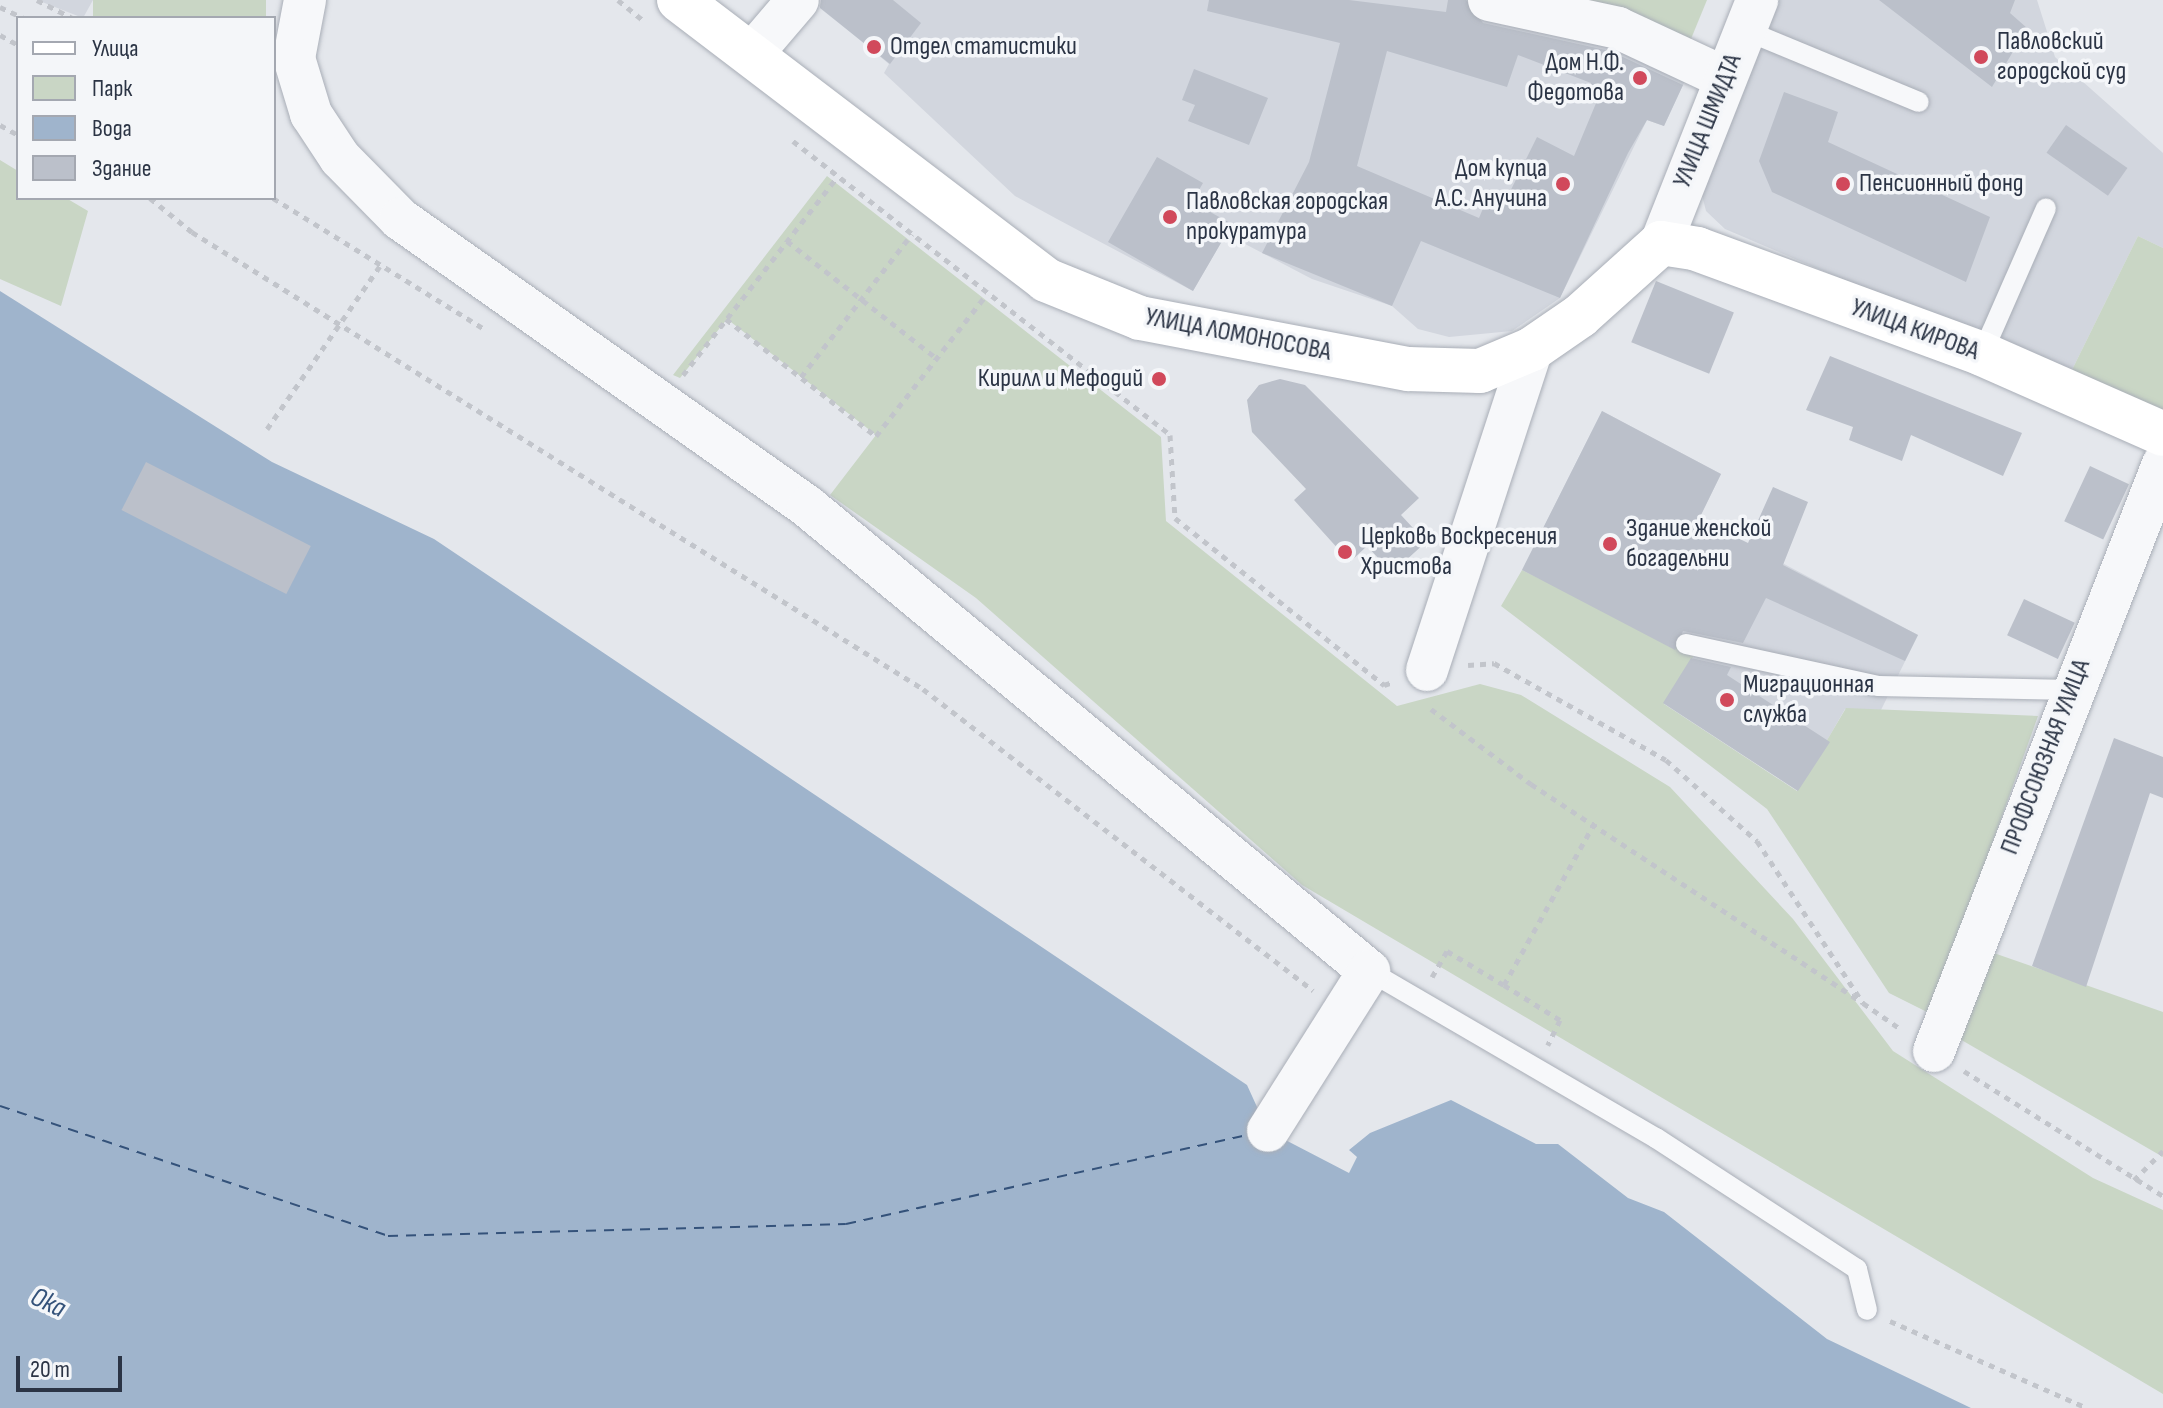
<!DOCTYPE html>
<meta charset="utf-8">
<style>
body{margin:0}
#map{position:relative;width:2163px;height:1408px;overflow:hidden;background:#e4e7ec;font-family:"Sofia Sans Condensed",sans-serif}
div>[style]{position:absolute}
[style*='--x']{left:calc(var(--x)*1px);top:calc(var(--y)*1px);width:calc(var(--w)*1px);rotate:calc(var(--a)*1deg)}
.built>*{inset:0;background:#d2d6de}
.green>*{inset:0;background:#c9d6c5;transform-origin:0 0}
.water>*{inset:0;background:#9fb4cc}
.ferry>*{height:2px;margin-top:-1px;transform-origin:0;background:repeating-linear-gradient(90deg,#34527a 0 10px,transparent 0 18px)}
.building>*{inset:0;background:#bbc0ca;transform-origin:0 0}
.path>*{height:5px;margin-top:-2.5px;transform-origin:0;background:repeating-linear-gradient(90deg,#c2c5cb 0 6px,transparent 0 12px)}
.roads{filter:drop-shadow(0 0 2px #a9aeb7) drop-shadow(0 0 2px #a9aeb7)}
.lane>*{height:20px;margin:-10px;padding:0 10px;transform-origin:10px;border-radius:10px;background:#f7f8fa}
.street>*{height:42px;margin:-21px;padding:0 21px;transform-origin:21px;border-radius:21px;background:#f7f8fa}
.secondary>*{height:44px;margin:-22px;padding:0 22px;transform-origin:22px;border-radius:22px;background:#fff}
.dots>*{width:22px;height:22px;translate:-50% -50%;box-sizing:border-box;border:4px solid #f4f6f9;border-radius:50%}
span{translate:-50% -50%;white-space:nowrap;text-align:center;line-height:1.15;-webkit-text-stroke:7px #f4f6f9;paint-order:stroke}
.poi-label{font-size:26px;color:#2b3445}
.left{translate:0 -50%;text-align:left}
.right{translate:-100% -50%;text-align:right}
.street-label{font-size:26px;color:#2b3445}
.water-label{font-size:28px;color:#34527a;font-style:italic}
.legend{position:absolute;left:16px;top:16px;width:260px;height:184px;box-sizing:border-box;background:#f4f6f9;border:2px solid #a4a8b1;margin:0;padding:10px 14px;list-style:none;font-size:24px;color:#2b3445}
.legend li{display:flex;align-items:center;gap:16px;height:40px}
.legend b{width:40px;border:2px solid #a4a8b1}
.scale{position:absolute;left:16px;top:1356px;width:106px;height:36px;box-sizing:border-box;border:4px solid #2b3445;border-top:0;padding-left:10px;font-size:24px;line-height:28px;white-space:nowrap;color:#2b3445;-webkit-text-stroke:6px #f4f6f9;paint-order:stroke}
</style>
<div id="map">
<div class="built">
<i style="clip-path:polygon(37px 0,93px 0,83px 18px)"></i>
<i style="clip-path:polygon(823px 0,1577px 0,1689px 72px,1664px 126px,1647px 120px,1560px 298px,1512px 331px,1449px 337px,1418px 329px,1392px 306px,1312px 279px,1226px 234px,1193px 291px,1057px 219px,1015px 196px,884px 73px,889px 64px,819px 6px)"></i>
<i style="clip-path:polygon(1777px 0,2037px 0,2055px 57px,2163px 153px,2163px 248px,2138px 236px,2069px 376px,1725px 229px,1706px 211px,1699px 183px)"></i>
<i style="clip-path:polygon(1602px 411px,1721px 474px,1699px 519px,1918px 635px,1881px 710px,1845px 709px,1798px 791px,1663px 703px,1695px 655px,1522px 570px)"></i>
</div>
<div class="green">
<i style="left:93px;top:0;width:173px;height:21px"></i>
<i style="clip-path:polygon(1577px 0,1707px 0,1686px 51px)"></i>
<i style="clip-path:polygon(0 160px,18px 171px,18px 198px,66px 198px,88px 211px,61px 306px,0 279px)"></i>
<i style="clip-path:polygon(827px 176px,1161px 437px,1166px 521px,1397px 706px,1480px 684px,1521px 695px,1670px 787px,1793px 919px,1893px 1051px,2093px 1178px,2163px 1210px,2163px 1394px,1302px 885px,976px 598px,830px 495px,876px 435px,727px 319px,680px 378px,673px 375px)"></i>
<i style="clip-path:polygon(2138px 236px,2163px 248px,2163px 410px,2069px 376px)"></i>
<i style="clip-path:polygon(1522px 570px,1695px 654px,1664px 704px,1797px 791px,1846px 708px,2038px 716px,1931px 1014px,1889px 993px,1767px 809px,1501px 606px)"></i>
<i style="clip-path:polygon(1988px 951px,2163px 1012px,2163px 1157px,1958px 1038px)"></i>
</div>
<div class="water">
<i style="clip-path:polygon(0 291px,272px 462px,434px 539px,1247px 1085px,1268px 1131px,1349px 1173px,1357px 1157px,1349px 1150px,1370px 1133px,1451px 1100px,1536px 1144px,1558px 1144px,1628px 1198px,1664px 1212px,1827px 1339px,1971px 1408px,0 1408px)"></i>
</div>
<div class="ferry">
<i style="--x:0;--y:1106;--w:409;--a:18.5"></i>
<i style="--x:388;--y:1236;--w:458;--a:-1.5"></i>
<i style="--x:846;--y:1224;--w:412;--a:-12.5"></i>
</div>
<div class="building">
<i style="clip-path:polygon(821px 0,893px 0,921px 23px,890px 64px,820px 8px)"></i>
<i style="clip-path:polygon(evenodd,1209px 0,1349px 0,1446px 12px,1448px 0,1466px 0,1483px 23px,1610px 51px,1683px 85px,1664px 126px,1647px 120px,1628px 153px,1560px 298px,1421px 241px,1392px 306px,1262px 253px,1309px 162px,1340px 43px,1207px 11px,1209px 0,1387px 51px,1507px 87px,1518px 55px,1591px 83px,1588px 91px,1599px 96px,1574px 156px,1537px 137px,1500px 212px,1484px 206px,1479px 218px,1357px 166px,1387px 51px)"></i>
<i style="clip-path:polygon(1879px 0,2015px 0,2010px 13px,2027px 28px,1992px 87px)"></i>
<i style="clip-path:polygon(1194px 69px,1268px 98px,1249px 145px,1188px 121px,1195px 105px,1182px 100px)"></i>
<i style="clip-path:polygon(1784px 92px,1838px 112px,1828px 142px,1990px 217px,1966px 282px,1772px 192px,1759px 161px)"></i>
<i style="left:2066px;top:125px;width:75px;height:34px;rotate:35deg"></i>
<i style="clip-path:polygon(1157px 157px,1203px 183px,1192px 202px,1232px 224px,1193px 291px,1108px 242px)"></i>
<i style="left:1656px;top:281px;width:84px;height:66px;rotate:22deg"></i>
<i style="clip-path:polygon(1830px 356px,2022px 433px,2003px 476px,1911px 435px,1902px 461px,1849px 440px,1853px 427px,1806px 410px)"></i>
<i style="clip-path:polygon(1280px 379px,1305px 385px,1419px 498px,1401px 515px,1426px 542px,1392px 573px,1367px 546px,1350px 562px,1294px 500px,1306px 489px,1252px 432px,1247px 400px,1259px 385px)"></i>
<i style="clip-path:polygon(1602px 411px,1721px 474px,1699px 519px,1748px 543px,1773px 487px,1808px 502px,1783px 565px,1918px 635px,1905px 661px,1766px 598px,1743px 643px,1683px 631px,1675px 650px,1522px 570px)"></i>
<i style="left:146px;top:462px;width:185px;height:54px;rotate:27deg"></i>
<i style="left:2090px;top:466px;width:43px;height:61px;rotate:25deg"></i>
<i style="left:2024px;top:599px;width:56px;height:40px;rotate:25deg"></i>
<i style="clip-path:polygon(1691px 658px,1731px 667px,1727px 675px,1830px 742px,1798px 791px,1663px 703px)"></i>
<i style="clip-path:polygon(2114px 738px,2163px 757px,2163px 798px,2150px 793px,2086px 987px,2032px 966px)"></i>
</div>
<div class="path">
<i style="--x:37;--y:0;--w:39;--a:27"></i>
<i style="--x:618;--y:0;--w:35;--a:39"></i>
<i style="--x:0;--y:7;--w:26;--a:25"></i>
<i style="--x:0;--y:35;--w:21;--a:29"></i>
<i style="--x:0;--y:125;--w:21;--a:29"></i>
<i style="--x:793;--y:141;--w:478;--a:37.9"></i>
<i style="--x:1170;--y:435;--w:83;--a:86.6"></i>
<i style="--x:1175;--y:518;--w:268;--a:38.6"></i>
<i style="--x:1384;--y:685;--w:9;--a:-18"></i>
<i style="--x:150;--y:198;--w:54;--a:39"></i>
<i style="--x:192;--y:232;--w:862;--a:32.01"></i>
<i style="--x:923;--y:689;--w:493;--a:37.7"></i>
<i style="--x:273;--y:198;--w:247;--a:31.8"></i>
<i style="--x:787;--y:241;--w:189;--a:38.1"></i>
<i style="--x:726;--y:319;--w:190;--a:38"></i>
<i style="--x:876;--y:436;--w:180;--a:-52"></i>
<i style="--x:683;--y:375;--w:251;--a:-52.1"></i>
<i style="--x:801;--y:377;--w:181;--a:-52.2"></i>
<i style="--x:267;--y:429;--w:198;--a:-55.3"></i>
<i style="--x:1468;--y:665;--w:26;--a:-4"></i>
<i style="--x:1494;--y:663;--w:197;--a:29.4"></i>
<i style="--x:1666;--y:760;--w:122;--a:41.7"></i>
<i style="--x:1757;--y:841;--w:194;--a:56.8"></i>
<i style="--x:1863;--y:1003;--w:47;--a:34.7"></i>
<i style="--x:1431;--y:709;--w:125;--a:36.9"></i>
<i style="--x:1531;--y:784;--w:393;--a:33.4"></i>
<i style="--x:1432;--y:977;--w:30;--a:-60"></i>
<i style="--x:1447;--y:951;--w:66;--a:30.8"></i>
<i style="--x:1504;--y:985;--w:187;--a:-60.8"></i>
<i style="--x:1504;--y:985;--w:66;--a:32"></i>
<i style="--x:1560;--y:1020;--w:28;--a:116"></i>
<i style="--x:1964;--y:1071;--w:235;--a:32.1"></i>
<i style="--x:2134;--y:1180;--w:41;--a:-45"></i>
<i style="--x:1890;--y:1321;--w:215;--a:23.8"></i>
</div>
<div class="roads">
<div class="lane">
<i style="--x:1745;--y:30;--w:188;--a:22.5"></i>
<i style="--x:1982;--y:354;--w:159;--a:-66.3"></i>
<i style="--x:1686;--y:644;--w:197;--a:12.3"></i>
<i style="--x:1878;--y:686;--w:194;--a:1.2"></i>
<i style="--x:1369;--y:971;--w:332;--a:30.2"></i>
<i style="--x:1656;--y:1138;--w:240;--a:33.1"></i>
<i style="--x:1857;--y:1269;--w:42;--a:76.3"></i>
</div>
<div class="street">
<i style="--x:305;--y:0;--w:59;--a:100.7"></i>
<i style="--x:294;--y:58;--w:59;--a:73.1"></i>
<i style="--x:311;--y:114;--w:53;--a:56.6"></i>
<i style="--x:340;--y:158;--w:86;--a:45.5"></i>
<i style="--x:400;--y:219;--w:499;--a:35.2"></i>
<i style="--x:808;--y:507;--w:728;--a:39.59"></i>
<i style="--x:1369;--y:971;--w:189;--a:122.3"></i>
<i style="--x:1489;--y:0;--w:132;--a:12.2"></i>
<i style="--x:1618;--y:28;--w:118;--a:25"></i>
<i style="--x:751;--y:55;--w:72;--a:-49.5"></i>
<i style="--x:1661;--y:243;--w:261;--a:-68.4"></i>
<i style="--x:1427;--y:670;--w:338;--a:-71.9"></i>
<i style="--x:1934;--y:1051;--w:630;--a:-68.69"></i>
</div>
<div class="secondary">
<i style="--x:679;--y:0;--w:462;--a:37.3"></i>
<i style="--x:1046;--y:280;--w:101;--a:22"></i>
<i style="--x:1140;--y:318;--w:273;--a:10.8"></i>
<i style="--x:1408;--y:369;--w:72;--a:1.6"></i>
<i style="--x:1480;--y:371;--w:56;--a:-22.9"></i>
<i style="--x:1532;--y:349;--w:58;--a:-34.5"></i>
<i style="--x:1580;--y:316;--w:109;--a:-42"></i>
<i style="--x:1661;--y:243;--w:36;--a:9"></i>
<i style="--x:1697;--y:249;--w:304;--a:20.2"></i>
<i style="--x:1982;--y:354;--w:198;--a:23.8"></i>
</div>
</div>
<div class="dots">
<i style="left:874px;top:47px;background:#d1495b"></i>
<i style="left:1981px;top:57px;background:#d1495b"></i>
<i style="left:1640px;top:78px;background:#d1495b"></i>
<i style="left:1563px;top:184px;background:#d1495b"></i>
<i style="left:1843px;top:184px;background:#d1495b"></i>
<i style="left:1170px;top:217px;background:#d1495b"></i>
<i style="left:1159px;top:379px;background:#d1495b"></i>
<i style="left:1610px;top:544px;background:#d1495b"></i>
<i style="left:1345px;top:552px;background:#d1495b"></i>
<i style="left:1727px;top:700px;background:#d1495b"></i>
</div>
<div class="poi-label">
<span class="left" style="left:1997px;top:57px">Павловский<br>городской суд</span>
<span class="left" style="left:890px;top:47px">Отдел статистики</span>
<span class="right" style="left:1624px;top:78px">Дом Н.Ф.<br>Федотова</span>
<span class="right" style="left:1547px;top:184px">Дом купца<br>А.С. Анучина</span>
<span class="left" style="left:1859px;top:184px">Пенсионный фонд</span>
<span class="left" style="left:1186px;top:217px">Павловская городская<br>прокуратура</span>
<span class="right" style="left:1143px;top:379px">Кирилл и Мефодий</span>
<span class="left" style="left:1626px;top:544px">Здание женской<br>богадельни</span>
<span class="left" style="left:1361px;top:552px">Церковь Воскресения<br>Христова</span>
<span class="left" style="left:1743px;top:700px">Миграционная<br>служба</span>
</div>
<div class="street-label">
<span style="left:1708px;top:121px;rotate:-68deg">УЛИЦА ШМИДТА</span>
<span style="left:1915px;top:330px;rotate:20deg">УЛИЦА КИРОВА</span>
<span style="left:1238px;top:335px;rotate:11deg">УЛИЦА ЛОМОНОСОВА</span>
<span style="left:2046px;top:757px;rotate:-69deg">ПРОФСОЮЗНАЯ УЛИЦА</span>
</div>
<div class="water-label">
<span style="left:48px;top:1303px;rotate:25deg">Ока</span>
</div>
<ul class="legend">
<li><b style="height:10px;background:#fff"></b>Улица</li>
<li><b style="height:22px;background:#c9d6c5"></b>Парк</li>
<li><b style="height:22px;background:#9fb4cc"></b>Вода</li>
<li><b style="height:22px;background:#bbc0ca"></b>Здание</li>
</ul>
<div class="scale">20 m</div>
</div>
